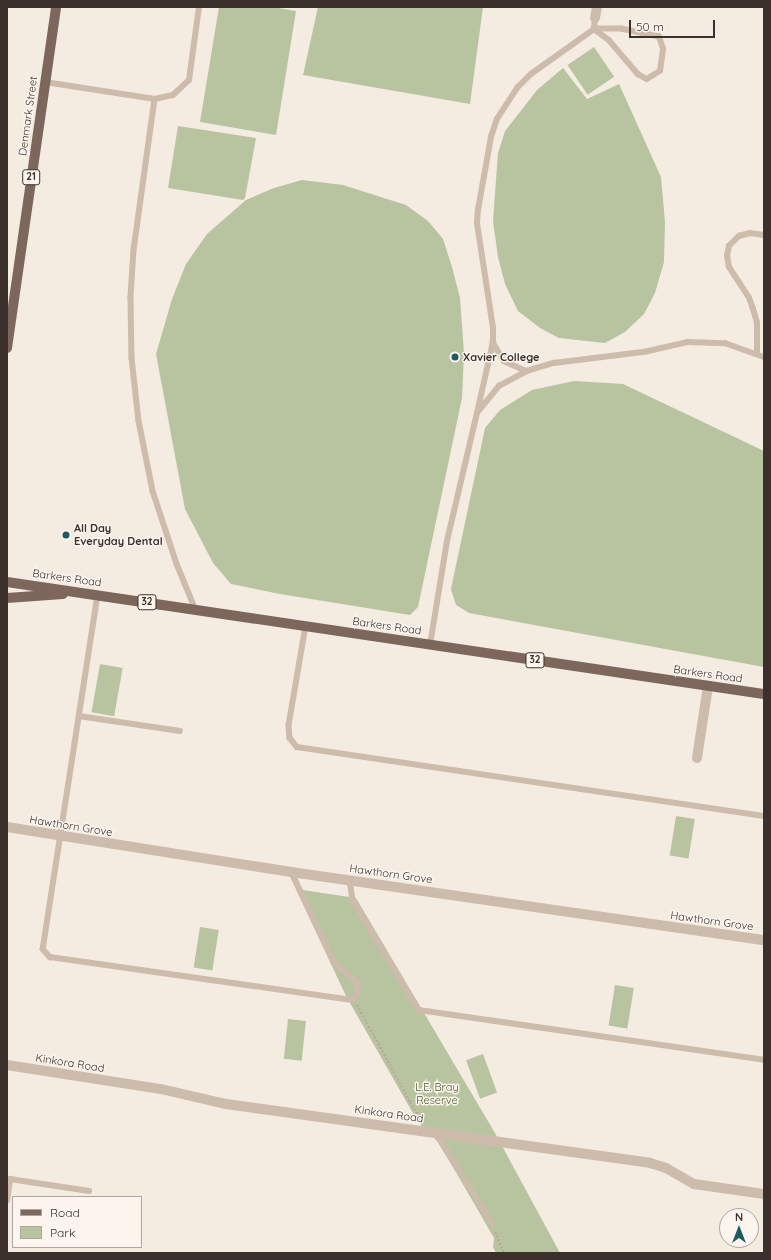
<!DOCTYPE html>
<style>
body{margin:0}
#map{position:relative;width:771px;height:1260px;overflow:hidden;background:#f4ebe1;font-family:Quicksand,sans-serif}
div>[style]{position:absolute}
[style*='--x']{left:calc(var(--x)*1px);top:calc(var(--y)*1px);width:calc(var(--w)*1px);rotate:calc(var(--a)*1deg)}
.green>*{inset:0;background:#b8c4a0;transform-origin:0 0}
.path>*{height:2px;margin-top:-1px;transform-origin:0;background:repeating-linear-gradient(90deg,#b9a596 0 2px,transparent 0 4px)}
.service>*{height:5.5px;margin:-2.75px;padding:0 2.75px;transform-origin:2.75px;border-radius:2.75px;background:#cdbbac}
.minor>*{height:10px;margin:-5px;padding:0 5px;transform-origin:5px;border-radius:5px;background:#cdbbac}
.primary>*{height:10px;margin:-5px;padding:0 5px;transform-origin:5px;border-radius:5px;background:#7d675c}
.dots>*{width:11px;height:11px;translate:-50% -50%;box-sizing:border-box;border:2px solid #fbf5ee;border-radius:50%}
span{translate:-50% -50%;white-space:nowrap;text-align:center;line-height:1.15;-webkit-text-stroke:3px #fbf5ee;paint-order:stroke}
.shield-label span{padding:1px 3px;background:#fbf5ee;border:1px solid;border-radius:3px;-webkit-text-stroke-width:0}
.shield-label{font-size:10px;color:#3b302b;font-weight:700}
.street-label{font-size:11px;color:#3b302b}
.poi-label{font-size:11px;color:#3b302b;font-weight:700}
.left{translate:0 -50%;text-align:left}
.park-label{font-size:11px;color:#4a5a2e}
.frame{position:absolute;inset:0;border:8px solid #3b302b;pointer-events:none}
.legend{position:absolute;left:12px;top:1196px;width:130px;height:52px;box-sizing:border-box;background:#fbf5ee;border:1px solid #aea6a0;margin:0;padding:5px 7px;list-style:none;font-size:12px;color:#3b302b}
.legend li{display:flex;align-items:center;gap:8px;height:20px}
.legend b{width:20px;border:1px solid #aea6a0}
.north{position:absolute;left:719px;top:1208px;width:40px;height:40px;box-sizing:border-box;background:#fbf5ee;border:1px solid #aea6a0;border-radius:50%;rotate:0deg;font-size:11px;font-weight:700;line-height:16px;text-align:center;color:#3b302b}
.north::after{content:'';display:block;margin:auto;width:14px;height:18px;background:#1f5a5e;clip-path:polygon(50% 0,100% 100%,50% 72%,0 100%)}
.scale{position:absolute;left:629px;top:20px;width:86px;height:18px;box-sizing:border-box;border:2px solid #3b302b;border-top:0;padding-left:5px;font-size:12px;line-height:14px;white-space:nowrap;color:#3b302b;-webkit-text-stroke:3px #fbf5ee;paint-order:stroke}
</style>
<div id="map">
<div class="green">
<i style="clip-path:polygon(219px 7px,272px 7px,296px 11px,276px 135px,200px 122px)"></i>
<i style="clip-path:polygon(318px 7px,483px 7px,470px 104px,303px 75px)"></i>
<i style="left:594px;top:47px;width:36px;height:32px;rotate:56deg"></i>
<i style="clip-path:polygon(563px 68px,587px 99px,619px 84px,661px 177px,665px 222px,664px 262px,655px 293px,644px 314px,625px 332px,605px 343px,559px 338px,540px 328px,518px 311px,505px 284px,498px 257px,493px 221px,498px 153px,505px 131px,537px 90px)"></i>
<i style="clip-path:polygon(178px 126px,256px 138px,245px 198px,243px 200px,168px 188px)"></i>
<i style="clip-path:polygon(302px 180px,343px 185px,406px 205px,428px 221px,443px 239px,452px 267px,460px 298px,464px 353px,462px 398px,418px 607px,410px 615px,280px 594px,231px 584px,213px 563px,185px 509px,156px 354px,172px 299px,186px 264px,207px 234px,246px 200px,274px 188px)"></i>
<i style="clip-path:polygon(574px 381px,623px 384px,764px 451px,764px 667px,469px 613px,456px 605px,451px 589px,485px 428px,500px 410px,532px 390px)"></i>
<i style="left:100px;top:664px;width:23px;height:49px;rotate:10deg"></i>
<i style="left:676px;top:816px;width:19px;height:40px;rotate:9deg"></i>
<i style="clip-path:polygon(296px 889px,356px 898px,495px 1133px,560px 1253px,496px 1253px,493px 1247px,494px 1238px,457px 1174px,437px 1141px,418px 1122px,346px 996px)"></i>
<i style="left:200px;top:927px;width:19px;height:41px;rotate:9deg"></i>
<i style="left:615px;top:985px;width:19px;height:41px;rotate:9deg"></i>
<i style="left:288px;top:1019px;width:18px;height:40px;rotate:6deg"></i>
<i style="left:483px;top:1054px;width:41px;height:18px;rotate:70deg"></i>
</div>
<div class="path">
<i style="--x:357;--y:1005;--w:111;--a:61.3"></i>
<i style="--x:410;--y:1102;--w:23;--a:56"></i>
<i style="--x:495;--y:1232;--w:23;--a:67"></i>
</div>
<div class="service">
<i style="--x:45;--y:82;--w:111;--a:8.8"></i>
<i style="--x:155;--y:99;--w:18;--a:-13"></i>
<i style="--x:173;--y:95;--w:22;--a:-43"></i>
<i style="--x:189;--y:80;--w:74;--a:-82.2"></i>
<i style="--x:155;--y:99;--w:152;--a:97.9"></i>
<i style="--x:134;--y:250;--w:47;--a:93.7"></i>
<i style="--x:131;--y:297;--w:61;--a:89.1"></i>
<i style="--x:132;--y:358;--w:63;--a:83.7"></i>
<i style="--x:139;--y:421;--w:71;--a:78.7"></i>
<i style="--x:153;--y:491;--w:77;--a:71.8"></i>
<i style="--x:177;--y:564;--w:50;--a:67.6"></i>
<i style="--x:493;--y:342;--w:22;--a:60"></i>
<i style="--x:504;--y:361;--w:24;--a:24"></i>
<i style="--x:757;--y:354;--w:31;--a:-90"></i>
<i style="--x:757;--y:323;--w:15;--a:-106"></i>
<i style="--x:753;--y:309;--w:12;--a:-110"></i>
<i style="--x:749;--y:298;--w:37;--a:-123"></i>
<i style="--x:729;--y:267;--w:11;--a:-100"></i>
<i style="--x:727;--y:256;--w:10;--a:-79"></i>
<i style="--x:729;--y:246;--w:14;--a:-45"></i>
<i style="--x:739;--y:236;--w:11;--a:-15"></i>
<i style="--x:750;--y:233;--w:14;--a:8"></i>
<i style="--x:477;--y:413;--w:73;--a:-77.3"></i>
<i style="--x:493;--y:342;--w:14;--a:-90"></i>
<i style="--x:493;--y:328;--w:106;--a:-98.7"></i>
<i style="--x:477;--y:223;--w:13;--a:-86"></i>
<i style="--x:478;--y:210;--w:74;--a:-79.9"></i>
<i style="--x:491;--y:137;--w:19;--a:-72"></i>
<i style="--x:497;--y:119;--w:37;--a:-57"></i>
<i style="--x:517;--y:88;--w:20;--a:-45"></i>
<i style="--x:531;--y:74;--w:77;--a:-35.5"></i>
<i style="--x:594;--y:29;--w:19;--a:36"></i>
<i style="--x:609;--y:40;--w:45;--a:49.5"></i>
<i style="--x:638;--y:74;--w:10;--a:29"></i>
<i style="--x:647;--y:79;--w:15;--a:-32"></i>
<i style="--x:660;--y:71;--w:22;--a:-82"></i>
<i style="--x:663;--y:49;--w:13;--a:-108"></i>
<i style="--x:659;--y:37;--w:38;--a:-168"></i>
<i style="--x:622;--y:29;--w:28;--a:180"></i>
<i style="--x:594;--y:29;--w:11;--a:-85"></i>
<i style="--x:98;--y:595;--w:358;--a:98.8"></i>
<i style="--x:43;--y:949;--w:11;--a:49"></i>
<i style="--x:50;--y:957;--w:305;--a:8.1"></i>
<i style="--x:352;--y:1000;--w:7;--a:-45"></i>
<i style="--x:357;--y:995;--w:11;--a:-85"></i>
<i style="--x:358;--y:984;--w:32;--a:-139"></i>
<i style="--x:334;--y:963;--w:101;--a:-115.3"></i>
<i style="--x:306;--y:626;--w:100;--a:99.7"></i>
<i style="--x:289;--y:725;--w:13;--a:86"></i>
<i style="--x:290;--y:738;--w:11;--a:52"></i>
<i style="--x:297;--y:747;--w:472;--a:8.4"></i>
<i style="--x:430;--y:645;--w:105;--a:-80.7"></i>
<i style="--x:447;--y:541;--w:131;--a:-76.8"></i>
<i style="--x:477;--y:413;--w:35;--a:-51"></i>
<i style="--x:499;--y:386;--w:32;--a:-28"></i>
<i style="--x:527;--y:371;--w:28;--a:-17"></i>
<i style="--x:554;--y:363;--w:91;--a:-7"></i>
<i style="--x:644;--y:352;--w:45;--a:-12.8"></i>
<i style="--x:688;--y:342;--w:37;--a:2"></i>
<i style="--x:725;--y:343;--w:41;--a:19.7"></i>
<i style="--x:79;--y:716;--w:102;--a:8.4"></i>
<i style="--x:350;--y:881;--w:19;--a:81"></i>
<i style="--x:353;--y:900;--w:128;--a:59"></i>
<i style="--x:419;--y:1010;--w:349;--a:8.2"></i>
<i style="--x:437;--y:1134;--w:107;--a:58.4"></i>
<i style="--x:7;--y:1201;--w:22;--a:-82"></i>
<i style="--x:10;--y:1179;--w:80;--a:8.6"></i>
</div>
<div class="minor">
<i style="--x:595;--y:18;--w:11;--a:-80"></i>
<i style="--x:697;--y:758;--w:73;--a:-81.3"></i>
<i style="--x:7;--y:827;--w:288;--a:9"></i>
<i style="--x:291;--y:872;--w:478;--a:8.2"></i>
<i style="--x:7;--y:1065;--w:156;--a:8.9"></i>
<i style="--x:161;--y:1089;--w:67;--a:13"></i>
<i style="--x:226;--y:1104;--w:428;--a:7.9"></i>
<i style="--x:650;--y:1163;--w:17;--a:17"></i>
<i style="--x:666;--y:1168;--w:32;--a:30"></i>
<i style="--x:694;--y:1184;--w:71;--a:8.1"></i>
</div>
<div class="primary">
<i style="--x:7;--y:348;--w:345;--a:-81.8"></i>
<i style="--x:7;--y:582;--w:765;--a:8.42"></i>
<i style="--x:7;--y:598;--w:56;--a:-4.1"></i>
</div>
<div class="dots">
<i style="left:455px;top:357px;background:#1f5a5e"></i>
<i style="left:66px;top:535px;background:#1f5a5e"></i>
</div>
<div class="shield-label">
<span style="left:31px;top:177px">21</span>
<span style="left:147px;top:602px">32</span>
<span style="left:535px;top:660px">32</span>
</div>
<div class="street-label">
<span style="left:28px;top:116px;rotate:-82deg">Denmark Street</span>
<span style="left:67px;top:578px;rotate:8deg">Barkers Road</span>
<span style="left:387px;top:626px;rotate:8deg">Barkers Road</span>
<span style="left:708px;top:674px;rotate:8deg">Barkers Road</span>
<span style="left:71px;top:826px;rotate:9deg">Hawthorn Grove</span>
<span style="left:391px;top:874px;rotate:8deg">Hawthorn Grove</span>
<span style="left:712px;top:921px;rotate:8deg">Hawthorn Grove</span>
<span style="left:70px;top:1063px;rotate:9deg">Kinkora Road</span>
<span style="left:389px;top:1114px;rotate:8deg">Kinkora Road</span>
</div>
<div class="poi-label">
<span class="left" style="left:463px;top:357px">Xavier College</span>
<span class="left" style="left:74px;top:535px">All Day<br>Everyday Dental</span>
</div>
<div class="park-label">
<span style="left:437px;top:1094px">L.E. Bray<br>Reserve</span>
</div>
<div class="frame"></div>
<ul class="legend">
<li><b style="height:5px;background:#7d675c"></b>Road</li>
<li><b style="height:11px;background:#b8c4a0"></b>Park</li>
</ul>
<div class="north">N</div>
<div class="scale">50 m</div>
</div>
